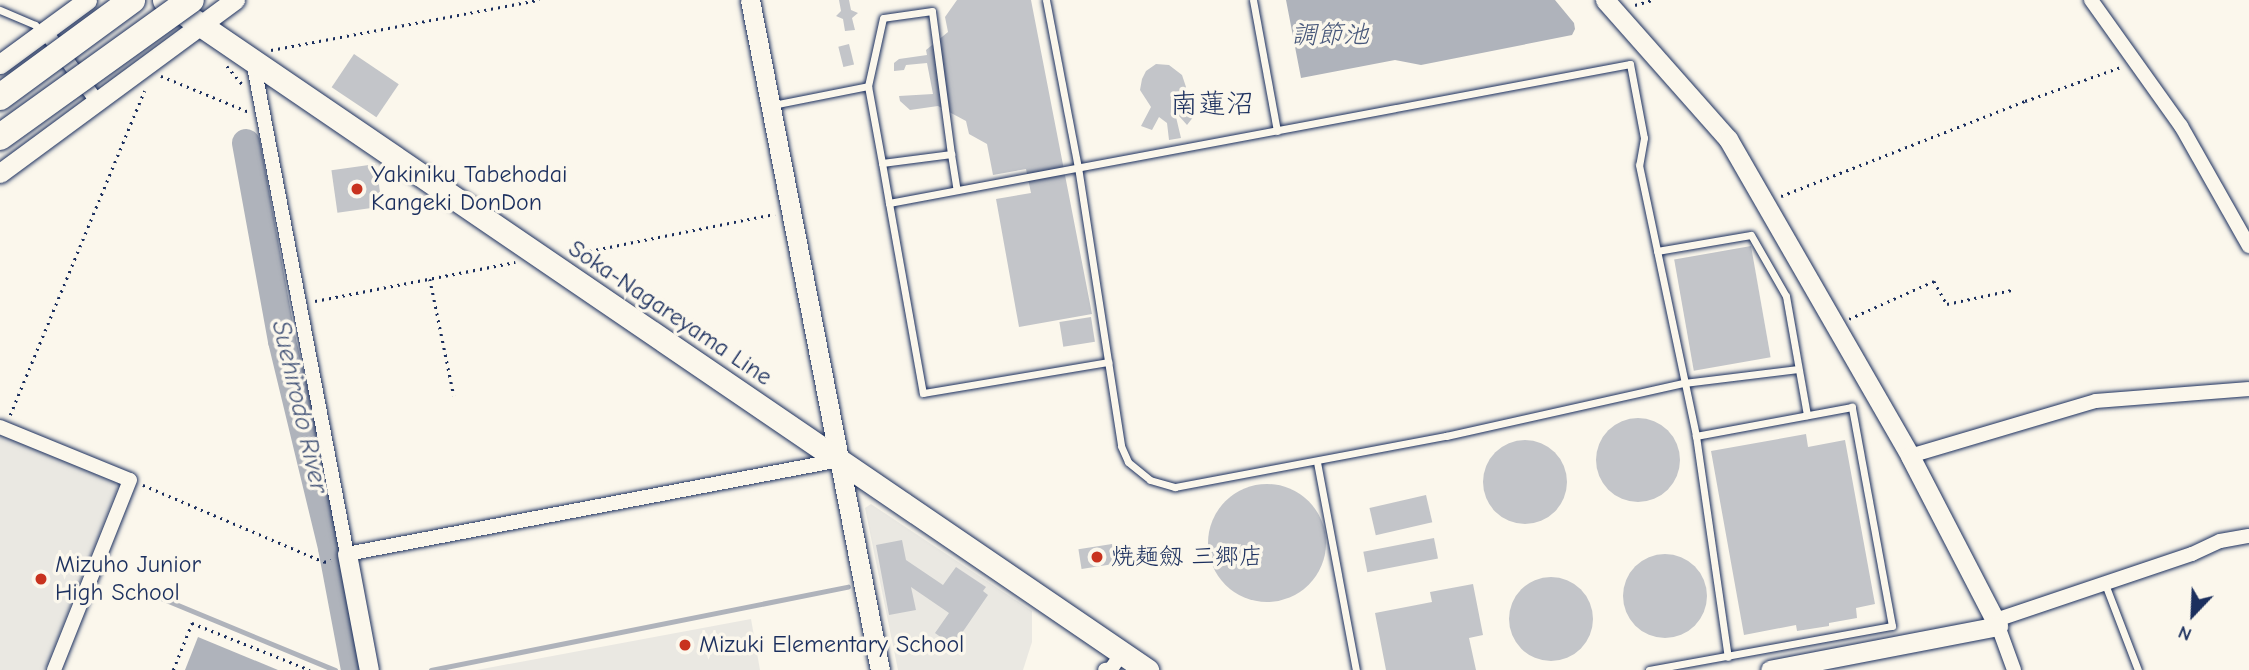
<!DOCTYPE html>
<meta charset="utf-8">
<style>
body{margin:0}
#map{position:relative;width:2249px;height:670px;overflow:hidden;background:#fbf7ec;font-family:"Comic Neue","Klee One",sans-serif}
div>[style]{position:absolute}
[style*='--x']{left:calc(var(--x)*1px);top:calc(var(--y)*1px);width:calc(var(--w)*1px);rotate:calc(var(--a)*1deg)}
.built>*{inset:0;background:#eae8e2}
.water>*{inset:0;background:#afb3bb}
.stream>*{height:4.5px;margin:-2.25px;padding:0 2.25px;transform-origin:2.25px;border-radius:2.25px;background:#afb3bb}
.river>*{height:28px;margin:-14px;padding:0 14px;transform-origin:14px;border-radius:14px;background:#afb3bb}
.building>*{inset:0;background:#c3c5c9;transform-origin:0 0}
.round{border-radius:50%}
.path>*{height:2.5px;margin-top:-1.25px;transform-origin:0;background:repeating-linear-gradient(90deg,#1b2f5e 0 2px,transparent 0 7px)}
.roads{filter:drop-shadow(0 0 2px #1b2f5e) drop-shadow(0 0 2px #1b2f5e)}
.lane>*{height:7px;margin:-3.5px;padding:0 3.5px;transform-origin:3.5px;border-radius:3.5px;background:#fbf7ec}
.street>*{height:14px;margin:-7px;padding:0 7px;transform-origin:7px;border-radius:7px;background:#fbf7ec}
.secondary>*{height:19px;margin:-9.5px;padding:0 9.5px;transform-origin:9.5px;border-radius:9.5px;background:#fbf7ec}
.primary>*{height:23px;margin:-11.5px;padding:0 11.5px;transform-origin:11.5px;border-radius:11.5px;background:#fbf7ec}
.bridges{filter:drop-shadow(0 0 2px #1b2f5e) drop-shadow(0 0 2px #1b2f5e)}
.highway-bridge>*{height:26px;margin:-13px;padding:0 13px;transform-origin:13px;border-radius:13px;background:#fbf7ec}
.dots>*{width:19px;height:19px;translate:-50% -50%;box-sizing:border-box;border:4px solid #fbf7ec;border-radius:50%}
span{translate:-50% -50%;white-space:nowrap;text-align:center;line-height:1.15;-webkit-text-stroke:7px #fbf7ec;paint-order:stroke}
.poi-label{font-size:24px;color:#1b2f5e}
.left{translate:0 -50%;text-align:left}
.street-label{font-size:24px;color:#1b2f5e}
.water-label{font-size:26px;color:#47577a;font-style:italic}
.quarter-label{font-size:28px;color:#1b2f5e}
.north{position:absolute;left:2158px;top:579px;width:70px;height:70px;-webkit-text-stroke:5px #fbf7ec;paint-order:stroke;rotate:203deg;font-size:19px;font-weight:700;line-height:28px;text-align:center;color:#1b2f5e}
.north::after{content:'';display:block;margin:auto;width:24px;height:32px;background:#1b2f5e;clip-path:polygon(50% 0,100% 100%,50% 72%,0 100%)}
</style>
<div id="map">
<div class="built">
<i style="clip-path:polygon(0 434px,114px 479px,117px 489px,45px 670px,0 670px)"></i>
<i style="clip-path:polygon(871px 504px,1032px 611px,1032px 642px,1023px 670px,898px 670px,865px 508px)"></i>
<i style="clip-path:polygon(751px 619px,760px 670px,477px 670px)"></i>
</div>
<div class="water">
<i style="clip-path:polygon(1286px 0,1555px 0,1574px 23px,1575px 29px,1572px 35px,1421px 65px,1395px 60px,1301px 78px)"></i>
<i style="clip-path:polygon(198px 637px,278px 670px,185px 670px)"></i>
</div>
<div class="stream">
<i style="--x:154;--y:595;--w:196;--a:22.5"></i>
<i style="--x:431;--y:670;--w:425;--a:-11.3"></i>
</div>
<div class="river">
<i style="--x:246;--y:143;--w:201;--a:79.7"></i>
<i style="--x:282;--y:341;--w:213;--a:76.4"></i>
<i style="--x:332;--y:548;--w:124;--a:79.3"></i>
</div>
<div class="building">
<i style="clip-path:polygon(839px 0,849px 0,851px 10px,858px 13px,852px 18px,855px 30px,845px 31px,843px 19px,836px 16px,841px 11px)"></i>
<i style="clip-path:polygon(957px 0,1031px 0,1092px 314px,1019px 327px,996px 199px,1031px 193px,1026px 169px,993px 175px,987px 144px,969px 134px,966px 121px,938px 106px,910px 110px,900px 101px,899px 96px,933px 94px,927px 63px,906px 65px,904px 70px,894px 71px,894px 63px,899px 59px,927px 55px,926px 50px,948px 32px,945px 17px)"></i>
<i style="left:849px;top:44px;width:21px;height:11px;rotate:76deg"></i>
<i style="left:354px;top:54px;width:54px;height:40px;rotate:34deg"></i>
<i style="clip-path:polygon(1156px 64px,1169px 65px,1182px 75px,1186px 87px,1181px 101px,1194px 116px,1187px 125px,1179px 116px,1176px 117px,1181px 138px,1169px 140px,1167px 123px,1159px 117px,1152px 130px,1141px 126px,1151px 107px,1140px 90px,1142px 79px,1146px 71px)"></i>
<i style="left:376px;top:164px;width:43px;height:45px;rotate:82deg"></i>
<i style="left:1751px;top:246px;width:113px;height:78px;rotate:80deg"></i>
<i style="left:1091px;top:317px;width:25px;height:32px;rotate:81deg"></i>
<i class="round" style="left:1596px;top:418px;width:84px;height:84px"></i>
<i style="clip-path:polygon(1806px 434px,1808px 447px,1845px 440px,1875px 604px,1856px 608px,1857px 618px,1829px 623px,1829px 626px,1797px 631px,1796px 625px,1744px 635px,1711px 451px)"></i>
<i class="round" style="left:1483px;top:440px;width:84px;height:84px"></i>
<i class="round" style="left:1208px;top:484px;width:118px;height:118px"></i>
<i style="left:1426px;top:495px;width:28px;height:58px;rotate:77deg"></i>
<i style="left:1434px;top:538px;width:21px;height:72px;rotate:79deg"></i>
<i style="clip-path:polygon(902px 540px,906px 560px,943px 585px,956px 567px,986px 587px,983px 591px,988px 595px,953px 646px,935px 633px,949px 613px,911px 587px,916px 610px,889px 615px,876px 545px)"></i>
<i style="left:1112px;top:544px;width:20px;height:34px;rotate:81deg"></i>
<i class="round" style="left:1623px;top:554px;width:84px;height:84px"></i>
<i class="round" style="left:1509px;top:577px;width:84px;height:84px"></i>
<i style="clip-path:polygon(1473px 584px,1483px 635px,1469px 638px,1476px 670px,1386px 670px,1375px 613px,1432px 602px,1430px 592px)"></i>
</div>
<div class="path">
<i style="--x:1635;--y:5;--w:18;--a:-16"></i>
<i style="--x:271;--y:50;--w:273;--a:-10.6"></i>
<i style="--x:227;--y:66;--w:25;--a:50"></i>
<i style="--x:161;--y:76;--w:95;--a:22.2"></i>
<i style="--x:1781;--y:196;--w:262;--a:-21.3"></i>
<i style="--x:2025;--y:101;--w:102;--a:-19.5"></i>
<i style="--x:569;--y:255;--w:210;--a:-11.3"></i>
<i style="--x:430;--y:279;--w:119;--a:78.4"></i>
<i style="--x:315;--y:301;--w:204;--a:-11"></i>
<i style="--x:1849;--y:319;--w:93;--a:-24.1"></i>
<i style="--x:1934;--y:281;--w:26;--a:61"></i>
<i style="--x:1947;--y:304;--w:66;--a:-12.2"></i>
<i style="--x:10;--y:415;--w:351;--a:-67.5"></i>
<i style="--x:143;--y:485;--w:197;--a:23"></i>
<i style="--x:324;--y:562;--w:7;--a:-16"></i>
<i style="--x:173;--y:670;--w:51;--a:-68"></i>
<i style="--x:192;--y:623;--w:127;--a:21.7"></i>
</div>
<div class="roads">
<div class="lane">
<i style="--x:1046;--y:0;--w:170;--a:79.2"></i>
<i style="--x:1078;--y:167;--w:282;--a:81.2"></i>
<i style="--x:1121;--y:446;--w:17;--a:66"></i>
<i style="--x:1128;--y:462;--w:28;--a:39"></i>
<i style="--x:1150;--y:480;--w:26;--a:16"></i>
<i style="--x:1175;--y:487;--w:276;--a:-10.7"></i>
<i style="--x:1446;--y:436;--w:244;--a:-12.6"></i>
<i style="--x:1684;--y:383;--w:115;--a:-7"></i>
<i style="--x:1253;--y:0;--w:133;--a:79.6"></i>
<i style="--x:0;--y:10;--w:38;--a:23"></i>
<i style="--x:35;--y:25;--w:11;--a:49"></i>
<i style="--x:773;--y:105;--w:97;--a:-11.3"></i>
<i style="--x:951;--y:154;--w:36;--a:81"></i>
<i style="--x:882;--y:163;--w:70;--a:-7.4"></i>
<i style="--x:951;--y:154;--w:144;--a:-97.6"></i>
<i style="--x:932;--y:11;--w:49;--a:171.9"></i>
<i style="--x:883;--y:18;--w:70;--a:102.4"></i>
<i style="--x:868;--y:86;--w:78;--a:79.7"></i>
<i style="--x:882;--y:163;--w:41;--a:80.1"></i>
<i style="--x:889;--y:203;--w:193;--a:79.9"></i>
<i style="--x:923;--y:393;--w:188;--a:-9.5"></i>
<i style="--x:889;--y:203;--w:754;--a:-10.62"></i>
<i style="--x:1630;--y:64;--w:75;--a:79.3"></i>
<i style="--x:1644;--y:138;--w:27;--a:100"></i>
<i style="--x:1639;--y:165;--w:277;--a:78.1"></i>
<i style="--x:1696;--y:436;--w:223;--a:81.8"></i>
<i style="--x:1657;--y:251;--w:95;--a:-9.7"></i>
<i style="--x:1751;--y:235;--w:70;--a:60.2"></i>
<i style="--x:1786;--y:296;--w:121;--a:80"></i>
<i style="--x:1317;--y:462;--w:212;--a:79.4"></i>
<i style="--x:2105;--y:584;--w:92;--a:69"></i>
<i style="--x:1649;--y:670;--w:247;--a:-10.3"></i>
<i style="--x:1892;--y:626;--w:223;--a:-100.4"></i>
<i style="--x:1852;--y:407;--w:159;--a:169.5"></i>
</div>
<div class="street">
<i style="--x:2091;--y:0;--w:155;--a:54.5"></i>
<i style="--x:2181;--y:126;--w:138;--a:60.5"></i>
<i style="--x:45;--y:31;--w:86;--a:53.5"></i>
<i style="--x:253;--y:61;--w:502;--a:79.21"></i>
<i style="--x:347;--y:554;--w:500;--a:-10.8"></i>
<i style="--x:0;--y:427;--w:140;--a:22.2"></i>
<i style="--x:130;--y:480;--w:205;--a:111.8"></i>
<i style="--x:1910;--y:456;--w:194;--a:-16.5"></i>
<i style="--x:2096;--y:401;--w:153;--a:-4.5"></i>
<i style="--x:1996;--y:620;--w:207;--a:-18.6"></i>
<i style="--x:2192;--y:554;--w:31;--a:-25"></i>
<i style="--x:2220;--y:541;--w:29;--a:-10"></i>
<i style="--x:1998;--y:626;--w:47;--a:70"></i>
<i style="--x:1105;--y:670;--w:6;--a:-9"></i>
<i style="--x:1111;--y:669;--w:19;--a:-55"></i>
</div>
<div class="secondary">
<i style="--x:750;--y:0;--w:682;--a:79.02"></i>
<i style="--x:1605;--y:0;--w:186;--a:48.5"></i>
<i style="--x:1728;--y:139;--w:366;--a:60.1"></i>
<i style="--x:1910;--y:456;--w:191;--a:62.6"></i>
<i style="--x:1998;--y:626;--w:232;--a:169.1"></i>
<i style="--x:0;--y:64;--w:108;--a:-36.3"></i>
<i style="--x:0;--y:173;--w:292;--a:-36.4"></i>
<i style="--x:347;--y:554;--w:118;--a:79.3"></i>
</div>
<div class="primary">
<i style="--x:164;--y:0;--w:1190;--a:34.28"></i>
</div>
</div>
<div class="bridges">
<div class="highway-bridge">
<i style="--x:0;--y:97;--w:164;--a:-36.3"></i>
<i style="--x:0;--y:137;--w:235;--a:-35.7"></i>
</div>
</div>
<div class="dots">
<i style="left:357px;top:189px;background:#c8321e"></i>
<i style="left:1097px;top:557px;background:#c8321e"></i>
<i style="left:41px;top:579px;background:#c8321e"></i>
<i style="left:685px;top:645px;background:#c8321e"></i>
</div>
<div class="poi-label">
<span class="left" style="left:371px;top:189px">Yakiniku Tabehodai<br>Kangeki DonDon</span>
<span class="left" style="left:1111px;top:557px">焼麺劔 三郷店</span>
<span class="left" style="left:55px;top:579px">Mizuho Junior<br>High School</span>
<span class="left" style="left:699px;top:645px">Mizuki Elementary School</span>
</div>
<div class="street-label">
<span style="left:670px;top:313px;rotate:34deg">Soka-Nagareyama Line</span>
</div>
<div class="water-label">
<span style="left:1330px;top:36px">調節池</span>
<span style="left:299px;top:407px;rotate:77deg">Suehirodo River</span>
</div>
<div class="quarter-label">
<span style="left:1212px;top:104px">南蓮沼</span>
</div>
<div class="north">N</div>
</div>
